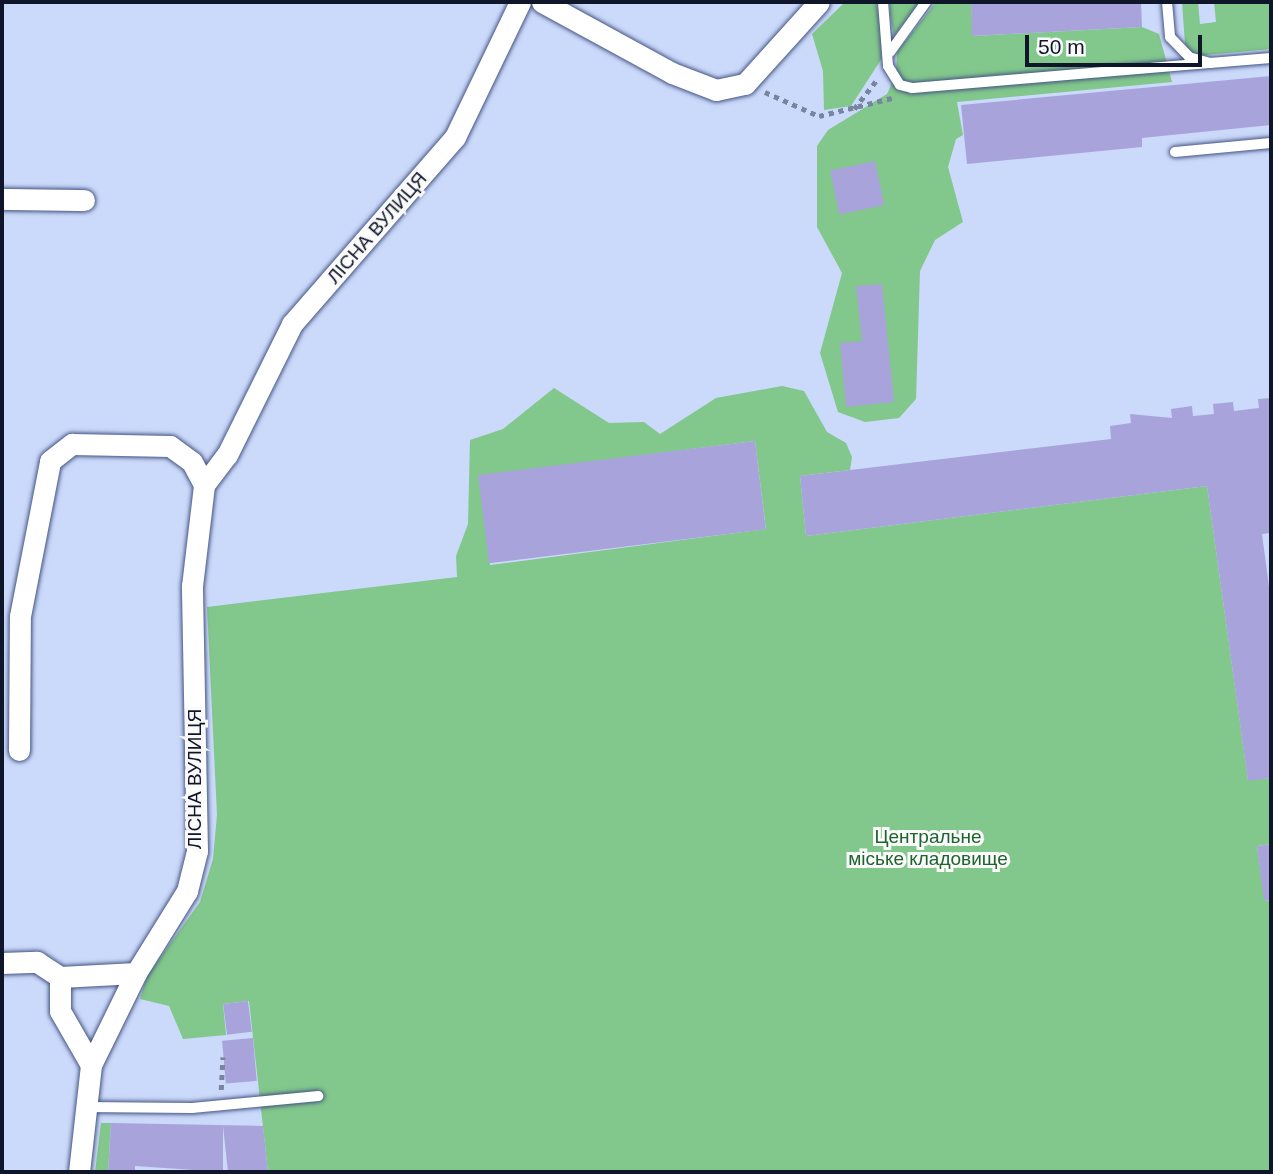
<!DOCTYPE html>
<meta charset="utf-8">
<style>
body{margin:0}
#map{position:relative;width:1273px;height:1174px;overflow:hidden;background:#cbd9fa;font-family:Helvetica,sans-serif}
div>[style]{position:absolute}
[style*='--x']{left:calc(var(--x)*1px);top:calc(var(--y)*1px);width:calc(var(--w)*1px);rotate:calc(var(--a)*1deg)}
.green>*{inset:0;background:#82c78b}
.building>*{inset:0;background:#a8a4db;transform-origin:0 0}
.path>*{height:4.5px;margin-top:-2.25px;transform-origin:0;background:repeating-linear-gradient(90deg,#79849f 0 5px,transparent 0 10px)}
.roads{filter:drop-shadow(0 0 2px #445584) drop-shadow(0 0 2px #445584)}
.lane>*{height:10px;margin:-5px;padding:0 5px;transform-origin:5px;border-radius:5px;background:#fff}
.street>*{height:21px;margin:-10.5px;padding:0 10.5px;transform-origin:10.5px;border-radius:10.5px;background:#fff}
span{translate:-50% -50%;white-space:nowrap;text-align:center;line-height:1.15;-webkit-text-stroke:6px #fafafa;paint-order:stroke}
.street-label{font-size:19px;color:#0f1629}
.park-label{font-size:19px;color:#1e642e}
.frame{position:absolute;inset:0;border:4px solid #0f1629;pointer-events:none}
.scale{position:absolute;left:1025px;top:35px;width:177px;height:32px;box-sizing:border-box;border:4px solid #0f1629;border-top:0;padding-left:9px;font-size:21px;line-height:24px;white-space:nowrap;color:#0f1629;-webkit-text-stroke:5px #fafafa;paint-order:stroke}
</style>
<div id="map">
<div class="green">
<i style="clip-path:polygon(845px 2px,876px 2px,886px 52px,851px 106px,824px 110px,823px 71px,812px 34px)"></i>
<i style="clip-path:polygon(890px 2px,920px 2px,894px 36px,890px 15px)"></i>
<i style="clip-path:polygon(936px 2px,971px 2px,973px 36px,1142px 27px,1159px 34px,1172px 82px,957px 102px,963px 135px,956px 139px,948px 167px,963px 222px,935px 240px,920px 271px,916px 399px,899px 418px,865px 422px,838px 412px,820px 353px,842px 273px,817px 227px,817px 146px,828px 130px,887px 94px,896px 74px,897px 52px)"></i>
<i style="clip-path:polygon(1182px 2px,1198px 2px,1200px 24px,1216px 22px,1214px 2px,1271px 2px,1271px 49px,1195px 56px,1185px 44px)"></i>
<i style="clip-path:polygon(evenodd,782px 386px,804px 391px,827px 432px,846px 443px,852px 457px,850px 470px,800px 476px,806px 536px,1207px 486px,1248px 780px,1271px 778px,1271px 844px,1257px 846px,1265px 901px,1271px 900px,1271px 1172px,268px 1172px,249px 1001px,223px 1004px,226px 1035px,183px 1039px,169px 1006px,140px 999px,147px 976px,200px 902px,213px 859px,217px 815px,207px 607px,457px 577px,456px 556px,468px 524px,470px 440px,503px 429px,554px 388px,609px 423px,644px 422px,660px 434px,716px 398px,782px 386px,755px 441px,766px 529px,490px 565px,479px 476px,755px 441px)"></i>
<i style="clip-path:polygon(101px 1123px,111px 1123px,108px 1172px,95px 1172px)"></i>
</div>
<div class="building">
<i style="clip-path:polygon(971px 2px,1141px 2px,1142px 27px,972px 36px)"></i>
<i style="clip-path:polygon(1271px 76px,1271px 125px,1142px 138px,1142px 147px,967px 164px,961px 105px)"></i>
<i style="left:875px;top:161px;width:45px;height:46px;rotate:78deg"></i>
<i style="clip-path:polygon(882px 284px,894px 402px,846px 407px,840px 343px,862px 341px,856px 286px)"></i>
<i style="clip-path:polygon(1271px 398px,1271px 533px,1262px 534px,1271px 602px,1271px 778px,1248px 781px,1207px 486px,806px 536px,800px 476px,1111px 439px,1110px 426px,1131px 423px,1130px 414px,1172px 418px,1171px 409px,1192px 406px,1193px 416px,1214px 414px,1213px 404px,1233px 402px,1234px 411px,1259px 408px,1258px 399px)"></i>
<i style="left:755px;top:441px;width:89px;height:279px;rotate:83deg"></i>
<i style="clip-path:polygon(1271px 844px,1271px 900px,1264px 901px,1257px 846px)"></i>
<i style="left:248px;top:1001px;width:31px;height:25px;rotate:83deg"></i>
<i style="left:253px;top:1038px;width:43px;height:31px;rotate:85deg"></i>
<i style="clip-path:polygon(111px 1123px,263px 1126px,268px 1172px,228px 1172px,223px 1126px,223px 1172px,135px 1166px,135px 1172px,108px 1172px)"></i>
</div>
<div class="path">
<i style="--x:765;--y:92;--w:59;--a:24"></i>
<i style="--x:819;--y:116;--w:75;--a:-13.9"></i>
<i style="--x:854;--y:109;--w:37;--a:-52"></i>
<i style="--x:221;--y:1090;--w:33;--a:-87"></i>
</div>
<div class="roads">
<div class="lane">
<i style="--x:883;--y:2;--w:64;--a:85.5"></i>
<i style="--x:888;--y:66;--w:22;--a:58"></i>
<i style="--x:900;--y:85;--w:12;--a:14"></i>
<i style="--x:912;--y:88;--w:299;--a:-4.8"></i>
<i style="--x:1167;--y:2;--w:35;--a:85"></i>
<i style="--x:1170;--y:37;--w:28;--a:46"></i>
<i style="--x:1189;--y:57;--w:22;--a:16"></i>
<i style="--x:1210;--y:63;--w:61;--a:-4.7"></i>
<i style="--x:890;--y:52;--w:62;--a:-54.2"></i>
<i style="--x:1175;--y:152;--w:96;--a:-5.4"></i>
<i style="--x:84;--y:1107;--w:108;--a:0.5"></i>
<i style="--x:192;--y:1108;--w:127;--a:-5.4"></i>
</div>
<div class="street">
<i style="--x:542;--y:2;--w:148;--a:28.6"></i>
<i style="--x:672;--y:73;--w:47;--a:21.1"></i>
<i style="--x:716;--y:90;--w:30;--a:-12"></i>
<i style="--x:745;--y:84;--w:110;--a:-47.9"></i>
<i style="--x:2;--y:199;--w:82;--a:0.7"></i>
<i style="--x:19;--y:750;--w:134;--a:-89.6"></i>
<i style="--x:20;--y:616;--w:158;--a:-79"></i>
<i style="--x:50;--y:461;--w:28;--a:-38"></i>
<i style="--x:72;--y:444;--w:98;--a:1.2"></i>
<i style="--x:170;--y:446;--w:27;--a:36"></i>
<i style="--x:192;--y:462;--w:26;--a:62"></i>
<i style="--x:2;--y:963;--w:35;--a:-2"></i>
<i style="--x:37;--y:962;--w:27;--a:33"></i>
<i style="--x:60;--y:977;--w:76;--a:-3"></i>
<i style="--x:60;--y:977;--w:34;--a:90"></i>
<i style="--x:60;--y:1011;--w:62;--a:60.1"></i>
<i style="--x:79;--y:1172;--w:108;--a:-83.6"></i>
<i style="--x:91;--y:1065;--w:102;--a:-63.9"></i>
<i style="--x:136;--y:973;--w:97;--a:-58.1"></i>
<i style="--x:187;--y:891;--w:41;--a:-76"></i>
<i style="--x:197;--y:851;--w:265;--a:-91.1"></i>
<i style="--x:192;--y:586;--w:102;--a:-83.2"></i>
<i style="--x:204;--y:485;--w:38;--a:-53"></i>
<i style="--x:227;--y:455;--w:146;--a:-63.6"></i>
<i style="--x:292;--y:324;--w:248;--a:-48.9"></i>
<i style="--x:455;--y:137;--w:150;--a:-64.3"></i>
</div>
</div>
<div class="street-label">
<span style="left:377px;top:228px;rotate:-49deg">ЛІСНА ВУЛИЦЯ</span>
<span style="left:195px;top:779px;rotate:-90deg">ЛІСНА ВУЛИЦЯ</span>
</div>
<div class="park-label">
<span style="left:928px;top:848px">Центральне<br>міське кладовище</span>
</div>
<div class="frame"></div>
<div class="scale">50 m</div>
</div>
